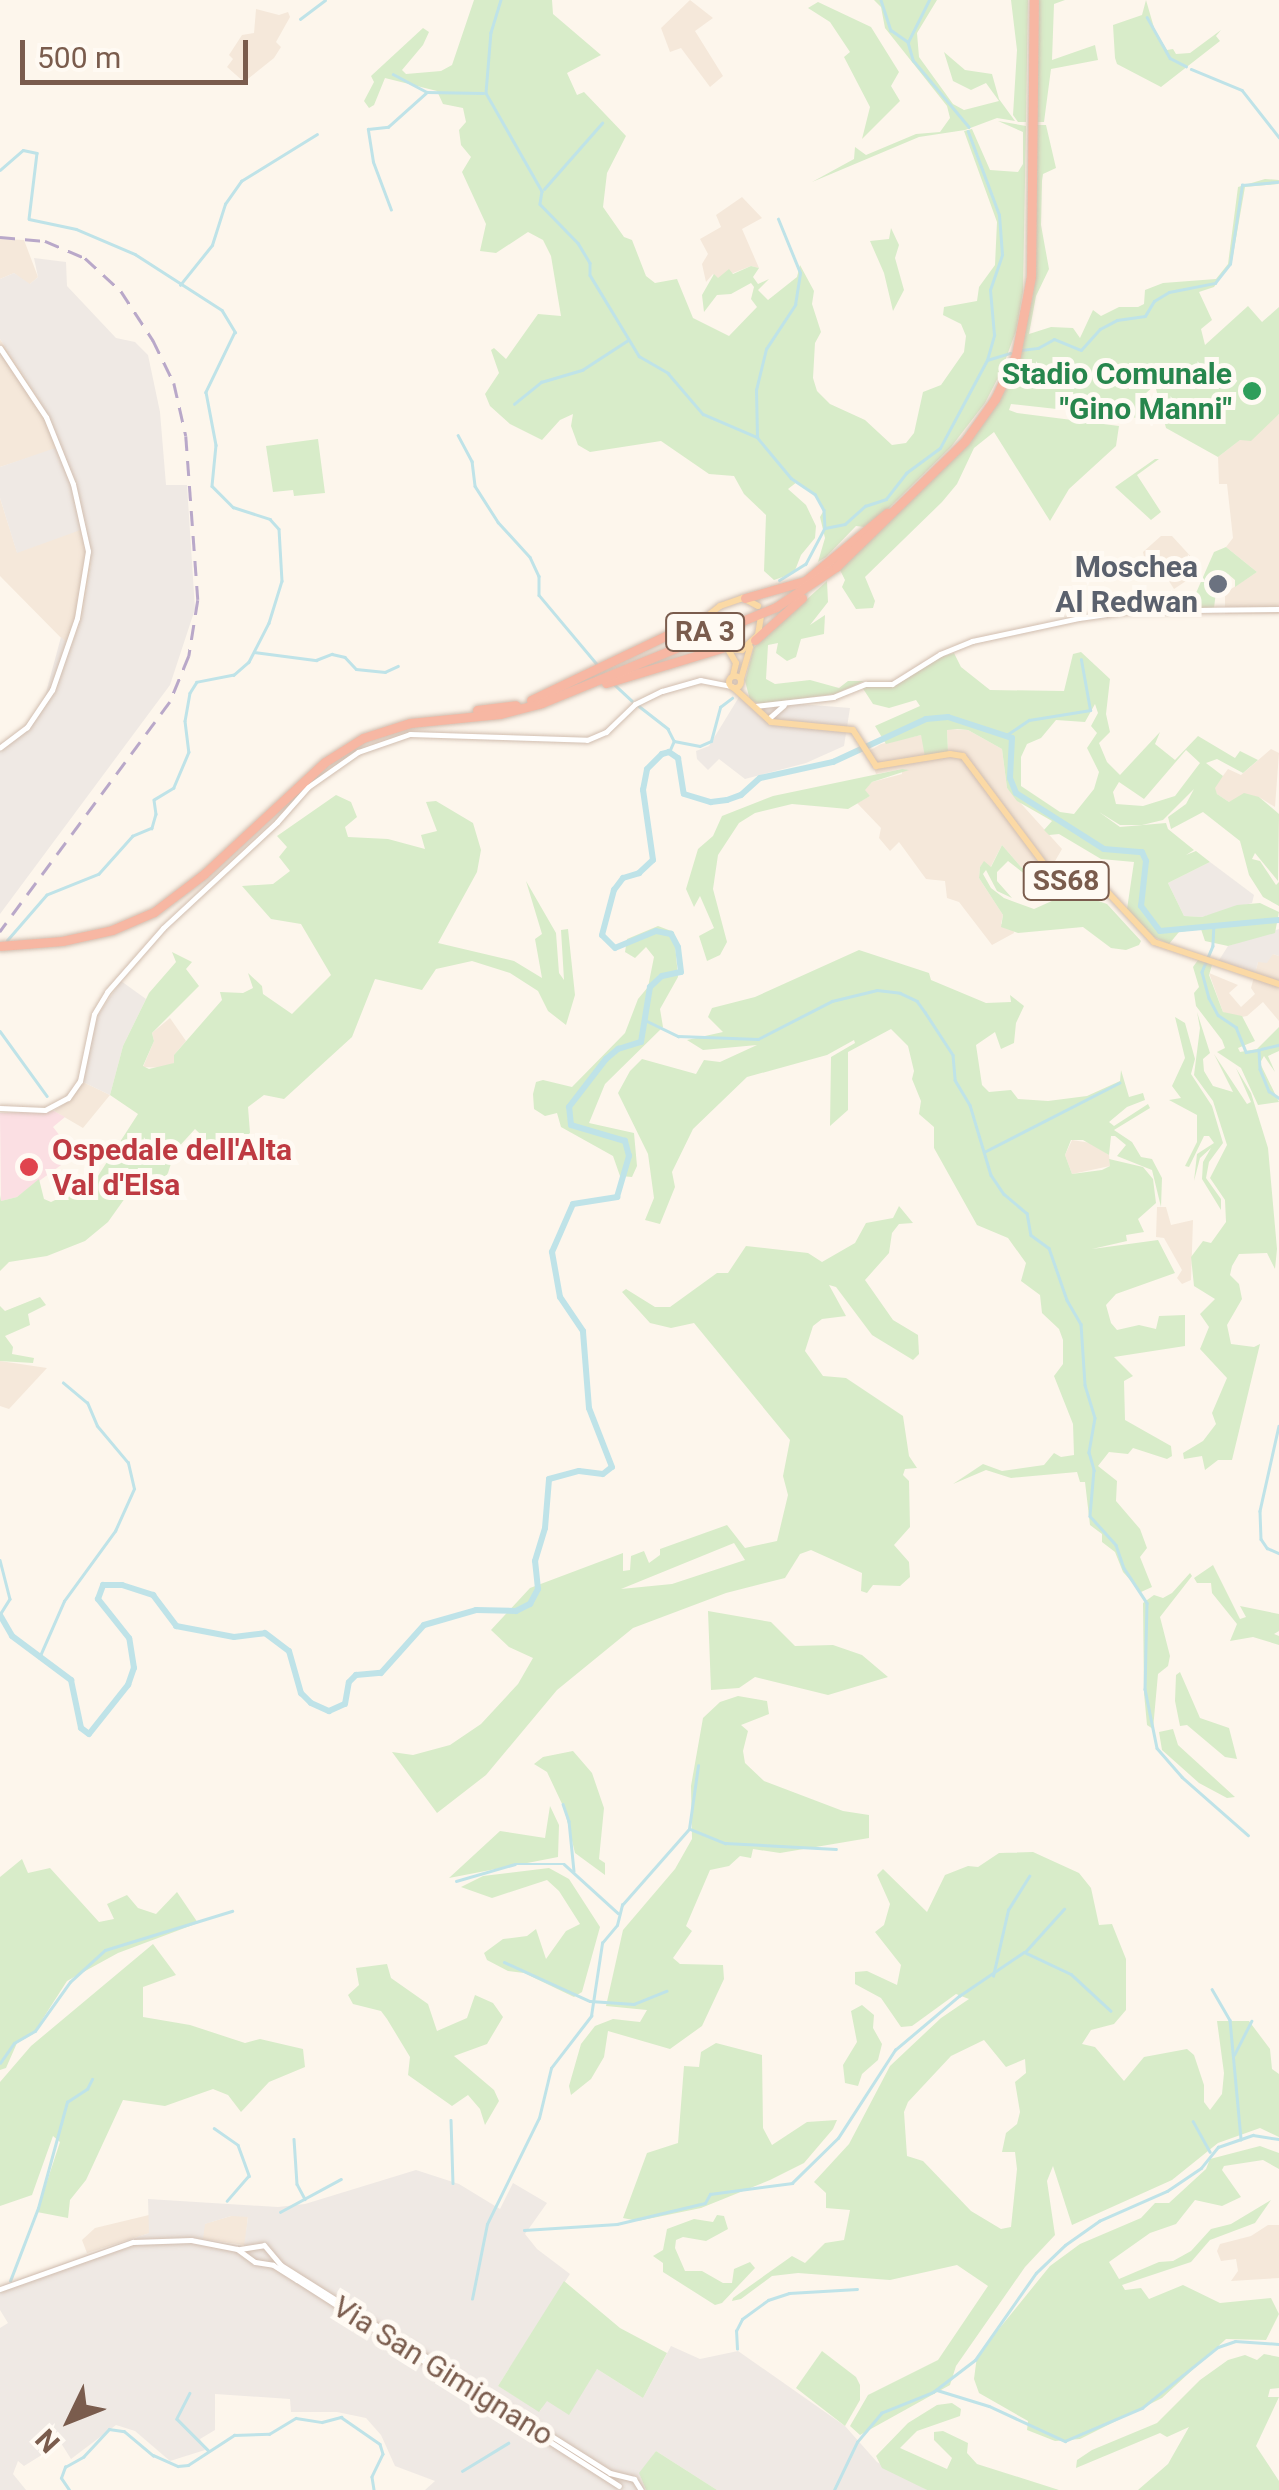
<!DOCTYPE html>
<style>
body{margin:0}
#map{position:relative;width:1279px;height:2490px;overflow:hidden;background:#fdf6ec;font-family:Roboto,sans-serif}
div>[style]{position:absolute}
[style*='--x']{left:calc(var(--x)*1px);top:calc(var(--y)*1px);width:calc(var(--w)*1px);rotate:calc(var(--a)*1deg)}
.residential>*{inset:0;background:#f5e8da}
.industrial>*{inset:0;background:#efe9e4}
.medical>*{inset:0;background:#fbdfe3}
.green>*{inset:0;background:#d8ecc9}
.stream>*{height:2.5px;margin:-1.25px;padding:0 1.25px;transform-origin:1.25px;border-radius:1.25px;background:#bfe3e8}
.river>*{height:6px;margin:-3px;padding:0 3px;transform-origin:3px;border-radius:3px;background:#bfe3e8}
.roads{filter:drop-shadow(0 0 2px #d1beb0) drop-shadow(0 0 2px #d1beb0)}
.tertiary>*{height:5px;margin:-2.5px;padding:0 2.5px;transform-origin:2.5px;border-radius:2.5px;background:#fff}
.secondary>*{height:5px;margin:-2.5px;padding:0 2.5px;transform-origin:2.5px;border-radius:2.5px;background:#fff}
.primary>*{height:6px;margin:-3px;padding:0 3px;transform-origin:3px;border-radius:3px;background:#fbd9a5}
.primary>.ring{margin:-3px;padding:0;box-sizing:content-box;background:none;border:6px solid #fbd9a5;border-radius:50%}
.motorway>*{height:9px;margin:-4.5px;padding:0 4.5px;transform-origin:4.5px;border-radius:4.5px;background:#f7b7a3}
.rail>*{height:2.5px;margin-top:-1.25px;transform-origin:0;background:repeating-linear-gradient(90deg,#b9a8c9 0 15px,transparent 0 25px)}
.dots>*{width:28px;height:28px;translate:-50% -50%;box-sizing:border-box;border:5px solid #fffaf3;border-radius:50%}
span{translate:-50% -50%;white-space:nowrap;text-align:center;line-height:1.15;-webkit-text-stroke:10px #fffaf3;paint-order:stroke}
.shield-label span{padding:2px 8px;background:#fffaf3;border:2px solid;border-radius:8px;-webkit-text-stroke-width:0}
.shield-label{font-size:28px;color:#7a5c4d;font-weight:700}
.leisure-label{font-size:30px;color:#27864d;font-weight:700}
.right{translate:-100% -50%;text-align:right}
.worship-label{font-size:30px;color:#5b616d;font-weight:700}
.health-label{font-size:30px;color:#be3a42;font-weight:700}
.left{translate:0 -50%;text-align:left}
.street-label{font-size:30px;color:#7a5c4d}
.north{position:absolute;left:20px;top:2370px;width:100px;height:100px;-webkit-text-stroke:8px #fffaf3;paint-order:stroke;rotate:227deg;font-size:28px;font-weight:700;line-height:40px;text-align:center;color:#7a5c4d}
.north::after{content:'';display:block;margin:auto;width:35px;height:45px;background:#7a5c4d;clip-path:polygon(50% 0,100% 100%,50% 72%,0 100%)}
.scale{position:absolute;left:20px;top:40px;width:228px;height:45px;box-sizing:border-box;border:5px solid #7a5c4d;border-top:0;padding-left:12px;font-size:30px;line-height:35px;white-space:nowrap;color:#7a5c4d;-webkit-text-stroke:8px #fffaf3;paint-order:stroke}
</style>
<div id="map">
<div class="residential">
<i style="clip-path:polygon(690px 0,713px 18px,695px 31px,723px 76px,710px 87px,681px 48px,670px 52px,661px 28px)"></i>
<i style="clip-path:polygon(256px 9px,279px 15px,288px 12px,290px 17px,276px 42px,281px 47px,274px 58px,244px 82px,227px 67px,233px 59px,229px 55px,242px 35px,254px 33px)"></i>
<i style="clip-path:polygon(742px 197px,762px 218px,742px 229px,759px 268px,751px 266px,718px 279px,713px 274px,706px 282px,702px 264px,708px 254px,700px 239px,721px 227px,716px 215px)"></i>
<i style="clip-path:polygon(0 239px,24px 240px,38px 277px,29px 285px,14px 273px,0 279px)"></i>
<i style="clip-path:polygon(0 339px,40px 401px,62px 447px,0 467px)"></i>
<i style="clip-path:polygon(1279px 414px,1279px 614px,1225px 614px,1225px 593px,1257px 572px,1226px 547px,1233px 538px,1227px 484px,1219px 484px,1218px 457px,1241px 439px,1251px 438px)"></i>
<i style="clip-path:polygon(0 498px,17px 552px,87px 527px,91px 564px,81px 619px,70px 647px,0 576px)"></i>
<i style="clip-path:polygon(1161px 536px,1172px 536px,1194px 560px,1195px 575px,1174px 589px,1157px 562px,1149px 566px,1145px 561px,1143px 552px)"></i>
<i style="clip-path:polygon(947px 729px,968px 730px,1002px 749px,1007px 788px,1062px 849px,1047px 875px,1037px 871px,1033px 875px,1021px 867px,1002px 845px,990px 868px,984px 862px,980px 867px,979px 878px,1003px 915px,1001px 924px,1013px 927px,1014px 933px,992px 945px,959px 902px,947px 898px,945px 881px,926px 879px,899px 842px,890px 851px,879px 838px,881px 828px,857px 803px,870px 796px,864px 790px,872px 782px,902px 774px,902px 769px,876px 774px,869px 751px,881px 744px,921px 735px,924px 742px,948px 752px)"></i>
<i style="clip-path:polygon(1271px 749px,1279px 753px,1275px 807px,1259px 797px,1229px 802px,1217px 794px,1214px 788px,1228px 769px,1241px 775px)"></i>
<i style="clip-path:polygon(1273px 954px,1279px 956px,1279px 1021px,1263px 1002px,1247px 1016px,1236px 1018px,1223px 1012px,1209px 973px,1238px 985px,1229px 993px,1241px 1007px,1255px 994px,1251px 988px,1258px 962px)"></i>
<i style="clip-path:polygon(170px 1018px,186px 1041px,174px 1055px,174px 1063px,168px 1068px,143px 1067px,154px 1041px,152px 1033px)"></i>
<i style="clip-path:polygon(81px 1081px,110px 1095px,83px 1128px,54px 1111px,71px 1099px)"></i>
<i style="clip-path:polygon(1072px 1140px,1091px 1143px,1109px 1155px,1110px 1166px,1072px 1174px,1065px 1155px)"></i>
<i style="clip-path:polygon(1157px 1207px,1166px 1207px,1171px 1225px,1193px 1220px,1191px 1280px,1182px 1284px,1177px 1278px,1182px 1270px,1164px 1238px,1156px 1237px)"></i>
<i style="clip-path:polygon(0 1361px,47px 1368px,9px 1409px,0 1406px)"></i>
<i style="clip-path:polygon(149px 2215px,150px 2233px,87px 2253px,82px 2240px,95px 2228px)"></i>
<i style="clip-path:polygon(231px 2216px,248px 2216px,245px 2245px,202px 2239px,204px 2224px)"></i>
<i style="clip-path:polygon(1268px 2225px,1279px 2225px,1279px 2278px,1231px 2281px,1238px 2271px,1236px 2259px,1221px 2261px,1217px 2251px,1220px 2244px,1251px 2236px)"></i>
</div>
<div class="industrial">
<i style="clip-path:polygon(34px 258px,66px 262px,67px 286px,116px 338px,135px 342px,148px 355px,160px 412px,166px 485px,187px 485px,195px 609px,170px 685px,0 914px,0 744px,23px 728px,44px 700px,61px 637px,71px 646px,81px 619px,91px 564px,86px 528px,17px 553px,0 498px,0 467px,61px 446px,40px 401px,0 339px,0 279px,14px 273px,30px 284px,38px 277px)"></i>
<i style="clip-path:polygon(747px 695px,750px 700px,850px 708px,844px 746px,806px 763px,745px 779px,719px 759px,708px 770px,697px 759px,696px 751px,709px 746px,739px 697px)"></i>
<i style="clip-path:polygon(1210px 862px,1254px 895px,1252px 903px,1202px 917px,1184px 916px,1168px 883px)"></i>
<i style="clip-path:polygon(1279px 929px,1279px 956px,1273px 954px,1267px 963px,1258px 962px,1254px 978px,1216px 965px,1228px 946px)"></i>
<i style="clip-path:polygon(121px 981px,146px 999px,123px 1046px,110px 1095px,81px 1081px,98px 1015px)"></i>
<i style="clip-path:polygon(evenodd,416px 2170px,459px 2184px,500px 2209px,513px 2183px,547px 2203px,525px 2234px,537px 2249px,570px 2274px,498px 2386px,540px 2411px,546px 2401px,597px 2369px,643px 2398px,671px 2346px,700px 2359px,738px 2351px,845px 2426px,877px 2462px,927px 2490px,717px 2490px,656px 2451px,640px 2475px,646px 2490px,425px 2490px,435px 2481px,395px 2466px,381px 2435px,366px 2418px,337px 2412px,291px 2412px,290px 2399px,215px 2394px,215px 2430px,200px 2439px,205px 2450px,170px 2461px,135px 2431px,116px 2425px,71px 2459px,61px 2443px,24px 2466px,18px 2461px,13px 2474px,26px 2490px,0 2490px,0 2328px,8px 2323px,0 2310px,0 2286px,149px 2233px,148px 2199px,278px 2207px,305px 2204px,416px 2170px,231px 2216px,248px 2217px,244px 2246px,203px 2239px,205px 2224px,231px 2216px)"></i>
</div>
<div class="medical">
<i style="clip-path:polygon(54px 1111px,65px 1117px,53px 1127px,75px 1155px,17px 1197px,1px 1201px,0 1113px)"></i>
</div>
<div class="green">
<i style="clip-path:polygon(474px 0,552px 0,553px 14px,601px 55px,567px 73px,577px 95px,584px 92px,626px 136px,607px 173px,603px 207px,624px 237px,632px 240px,646px 276px,655px 283px,677px 279px,693px 318px,729px 336px,757px 307px,751px 299px,754px 287px,751px 283px,731px 294px,717px 295px,704px 312px,702px 295px,714px 274px,718px 278px,729px 269px,733px 274px,751px 266px,759px 268px,753px 277px,758px 284px,769px 279px,758px 290px,768px 300px,797px 277px,800px 265px,814px 291px,812px 304px,821px 332px,815px 343px,813px 378px,817px 391px,830px 404px,865px 420px,892px 445px,906px 443px,914px 433px,923px 392px,941px 385px,964px 352px,966px 336px,961px 324px,943px 315px,944px 307px,977px 301px,979px 287px,995px 265px,997px 222px,964px 131px,972px 129px,990px 170px,1018px 172px,1023px 164px,1023px 132px,998px 121px,1026px 126px,1023px 292px,1016px 331px,1001px 372px,985px 403px,951px 447px,889px 508px,864px 527px,856px 526px,826px 557px,818px 562px,825px 538px,820px 517px,824px 510px,815px 494px,797px 482px,788px 489px,806px 505px,816px 526px,815px 538px,801px 555px,794px 573px,774px 580px,764px 571px,766px 515px,744px 494px,734px 476px,709px 474px,661px 441px,590px 452px,578px 445px,571px 426px,573px 414px,560px 420px,542px 440px,510px 424px,490px 406px,485px 394px,499px 373px,491px 350px,494px 348px,506px 359px,538px 314px,561px 316px,551px 256px,543px 240px,528px 232px,496px 253px,480px 251px,486px 224px,462px 172px,471px 157px,461px 145px,459px 130px,466px 122px,463px 108px,443px 104px,437px 91px,385px 78px,374px 105px,369px 108px,364px 101px,374px 82px,371px 76px,423px 28px,429px 32px,423px 45px,402px 70px,406px 74px,441px 71px,452px 65px)"></i>
<i style="clip-path:polygon(874px 0,937px 0,917px 33px,919px 57px,953px 104px,964px 110px,999px 101px,986px 83px,971px 90px,953px 81px,944px 52px,965px 70px,992px 74px,999px 99px,1015px 121px,997px 118px,965px 130px,919px 137px,812px 182px,854px 159px,855px 147px,866px 155px,916px 134px,940px 132px,950px 118px,947px 106px,885px 28px,881px 7px)"></i>
<i style="clip-path:polygon(1011px 0,1028px 0,1026px 122px,1018px 122px,1013px 115px,1017px 50px)"></i>
<i style="clip-path:polygon(1039px 0,1065px 0,1054px 4px,1052px 60px,1095px 45px,1098px 60px,1051px 69px,1044px 122px,1037px 122px)"></i>
<i style="clip-path:polygon(1146px 0,1155px 31px,1167px 50px,1173px 49px,1176px 54px,1190px 53px,1221px 30px,1216px 36px,1220px 41px,1161px 87px,1117px 64px,1115px 58px,1113px 25px,1142px 15px)"></i>
<i style="clip-path:polygon(818px 2px,871px 27px,899px 72px,891px 86px,900px 101px,862px 139px,870px 107px,844px 57px,850px 52px,830px 22px,808px 8px)"></i>
<i style="clip-path:polygon(1037px 125px,1046px 125px,1056px 168px,1043px 174px,1042px 181px,1041px 225px,1049px 269px,1036px 296px,1029px 334px,1051px 327px,1073px 328px,1080px 338px,1093px 310px,1101px 316px,1119px 307px,1138px 307px,1144px 304px,1145px 290px,1163px 283px,1216px 279px,1228px 264px,1238px 187px,1265px 179px,1279px 180px,1278px 184px,1245px 187px,1232px 261px,1214px 287px,1199px 292px,1212px 320px,1201px 329px,1205px 345px,1248px 306px,1262px 322px,1279px 307px,1279px 414px,1251px 441px,1240px 440px,1218px 457px,1166px 428px,1155px 385px,1145px 394px,1156px 420px,1011px 404px,1009px 410px,1017px 413px,1119px 426px,1116px 446px,1069px 489px,1050px 521px,994px 432px,974px 448px,957px 484px,942px 502px,865px 577px,875px 601px,873px 608px,856px 609px,842px 587px,845px 580px,840px 570px,952px 459px,1019px 355px,1033px 295px)"></i>
<i style="clip-path:polygon(891px 228px,899px 245px,895px 258px,904px 290px,893px 311px,884px 273px,870px 241px,889px 239px)"></i>
<i style="clip-path:polygon(318px 439px,325px 493px,294px 496px,293px 490px,273px 492px,266px 446px)"></i>
<i style="clip-path:polygon(1155px 459px,1159px 459px,1137px 475px,1161px 512px,1151px 520px,1115px 487px)"></i>
<i style="clip-path:polygon(1226px 547px,1257px 572px,1235px 587px,1235px 580px,1228px 574px,1218px 576px,1214px 608px,1189px 609px,1214px 552px)"></i>
<i style="clip-path:polygon(827px 581px,828px 602px,810px 625px,825px 615px,824px 634px,801px 639px,796px 657px,787px 661px,776px 653px,778px 643px,768px 645px,766px 679px,775px 684px,810px 680px,839px 688px,848px 681px,864px 681px,835px 694px,761px 704px,750px 700px,745px 681px,754px 647px)"></i>
<i style="clip-path:polygon(evenodd,1081px 652px,1110px 679px,1106px 714px,1110px 732px,1099px 743px,1107px 762px,1120px 775px,1160px 732px,1155px 744px,1175px 760px,1198px 736px,1235px 758px,1240px 751px,1258px 760px,1243px 773px,1217px 759px,1206px 763px,1223px 776px,1215px 788px,1217px 794px,1229px 802px,1244px 793px,1259px 797px,1279px 814px,1278px 881px,1255px 853px,1252px 859px,1260px 861px,1276px 885px,1279px 882px,1279px 906px,1263px 897px,1249px 875px,1240px 841px,1203px 812px,1171px 829px,1168px 817px,1186px 804px,1194px 789px,1163px 820px,1142px 825px,1120px 825px,1099px 812px,1120px 827px,1166px 823px,1168px 829px,1194px 850px,1186px 855px,1196px 851px,1210px 862px,1168px 883px,1184px 916px,1202px 917px,1237px 905px,1260px 903px,1279px 912px,1275px 933px,1228px 946px,1205px 941px,1201px 929px,1179px 932px,1169px 944px,1154px 937px,1127px 909px,1134px 862px,1101px 859px,1059px 834px,1049px 835px,1044px 830px,1052px 821px,1017px 801px,1007px 788px,1002px 749px,968px 730px,957px 729px,947px 730px,948px 752px,925px 757px,921px 735px,886px 744px,875px 726px,920px 706px,916px 700px,889px 708px,873px 704px,862px 687px,895px 686px,937px 658px,954px 653px,961px 667px,990px 690px,1064px 691px,1073px 654px,1081px 652px,1095px 704px,1098px 713px,1091px 726px,1097px 733px,1087px 748px,1099px 772px,1094px 789px,1074px 814px,1060px 812px,1021px 786px,1021px 757px,1027px 744px,1041px 738px,1056px 720px,1085px 722px,1095px 704px,1081px 652px,1186px 750px,1200px 763px,1175px 796px,1143px 806px,1116px 804px,1113px 792px,1119px 782px,1144px 799px,1186px 750px)"></i>
<i style="clip-path:polygon(902px 769px,909px 770px,872px 782px,865px 790px,870px 796px,848px 809px,792px 804px,755px 813px,739px 823px,718px 855px,713px 889px,727px 942px,720px 955px,707px 961px,699px 936px,714px 928px,700px 896px,694px 907px,686px 889px,698px 849px,713px 836px,722px 816px,773px 796px)"></i>
<i style="clip-path:polygon(336px 795px,351px 802px,357px 817px,345px 827px,348px 837px,388px 839px,425px 849px,421px 835px,437px 831px,426px 802px,436px 801px,473px 823px,481px 850px,477px 872px,438px 943px,514px 961px,542px 978px,535px 939px,542px 934px,526px 881px,556px 933px,559px 973px,564px 980px,561px 930px,568px 929px,575px 995px,566px 1025px,548px 1011px,538px 991px,510px 973px,472px 961px,436px 969px,422px 990px,375px 979px,352px 1037px,284px 1099px,264px 1095px,248px 1107px,250px 1133px,222px 1155px,195px 1129px,175px 1151px,168px 1173px,153px 1196px,148px 1194px,152px 1177px,140px 1177px,108px 1222px,85px 1241px,47px 1256px,9px 1262px,0 1271px,0 1195px,1px 1201px,17px 1197px,39px 1179px,44px 1199px,51px 1202px,74px 1191px,90px 1174px,96px 1179px,138px 1114px,110px 1095px,123px 1046px,149px 993px,176px 962px,172px 952px,192px 962px,186px 969px,199px 986px,152px 1033px,154px 1041px,143px 1066px,149px 1069px,174px 1063px,174px 1055px,222px 1000px,220px 992px,243px 993px,253px 988px,248px 973px,262px 986px,263px 994px,292px 1014px,331px 975px,301px 924px,271px 919px,242px 886px,273px 884px,290px 871px,279px 857px,287px 847px,277px 836px)"></i>
<i style="clip-path:polygon(evenodd,1002px 845px,1021px 867px,1046px 883px,1107px 904px,1141px 941px,1139px 945px,1126px 950px,1111px 948px,1083px 927px,1018px 933px,1001px 927px,1003px 915px,979px 878px,980px 867px,984px 861px,991px 867px,1002px 845px,1008px 861px,1044px 889px,1063px 896px,1034px 909px,1004px 898px,991px 888px,983px 874px,986px 870px,997px 891px,1012px 898px,997px 881px,997px 872px,1008px 861px)"></i>
<i style="clip-path:polygon(658px 926px,674px 932px,678px 977px,660px 1009px,663px 1027px,605px 1084px,589px 1123px,634px 1133px,637px 1166px,632px 1177px,620px 1176px,613px 1156px,561px 1127px,557px 1113px,545px 1116px,534px 1109px,533px 1094px,536px 1082px,543px 1080px,572px 1087px,625px 1033px,638px 999px,648px 987px,654px 957px,646px 947px,635px 958px,625px 952px,627px 939px)"></i>
<i style="clip-path:polygon(859px 950px,929px 973px,931px 980px,986px 1003px,1011px 1002px,1010px 995px,1024px 1006px,1016px 1023px,1014px 1043px,1001px 1049px,995px 1032px,976px 1045px,982px 1085px,989px 1092px,1011px 1090px,1018px 1099px,1048px 1101px,1087px 1096px,1120px 1081px,1121px 1070px,1129px 1097px,1143px 1093px,1145px 1100px,1127px 1107px,1109px 1122px,1114px 1126px,1148px 1104px,1150px 1108px,1114px 1130px,1132px 1142px,1141px 1157px,1152px 1159px,1162px 1178px,1161px 1207px,1152px 1170px,1117px 1156px,1126px 1145px,1115px 1136px,1111px 1136px,1109px 1155px,1083px 1140px,1071px 1140px,1065px 1155px,1072px 1174px,1102px 1170px,1110px 1166px,1109px 1159px,1143px 1167px,1153px 1179px,1156px 1203px,1138px 1219px,1144px 1232px,1126px 1235px,1127px 1241px,1092px 1249px,1158px 1240px,1175px 1273px,1116px 1294px,1106px 1305px,1111px 1323px,1117px 1330px,1139px 1325px,1156px 1329px,1159px 1316px,1185px 1315px,1185px 1346px,1114px 1357px,1133px 1376px,1124px 1381px,1125px 1420px,1171px 1446px,1172px 1456px,1167px 1459px,1133px 1448px,1128px 1454px,1109px 1452px,1098px 1466px,1117px 1481px,1116px 1501px,1140px 1529px,1147px 1548px,1140px 1557px,1152px 1587px,1141px 1592px,1123px 1572px,1115px 1552px,1102px 1542px,1102px 1534px,1090px 1525px,1085px 1482px,1080px 1482px,1077px 1472px,1011px 1478px,986px 1470px,953px 1484px,983px 1464px,1002px 1471px,1044px 1465px,1054px 1453px,1061px 1457px,1074px 1455px,1073px 1424px,1054px 1376px,1063px 1364px,1063px 1340px,1059px 1329px,1042px 1313px,1040px 1295px,1021px 1281px,1026px 1263px,1008px 1238px,977px 1225px,934px 1148px,934px 1127px,919px 1114px,921px 1101px,912px 1079px,914px 1071px,908px 1046px,891px 1029px,848px 1052px,848px 1110px,830px 1126px,831px 1057px,855px 1043px,854px 1040px,827px 1055px,747px 1077px,693px 1129px,672px 1172px,675px 1187px,660px 1224px,645px 1220px,654px 1198px,648px 1154px,618px 1093px,630px 1071px,642px 1059px,696px 1074px,704px 1060px,720px 1062px,757px 1045px,703px 1050px,687px 1040px,723px 1032px,708px 1017px,712px 1008px,755px 997px)"></i>
<i style="clip-path:polygon(1198px 960px,1212px 965px,1209px 975px,1223px 1012px,1242px 1016px,1255px 1041px,1238px 1048px,1240px 1052px,1257px 1049px,1279px 1027px,1279px 1051px,1268px 1056px,1275px 1072px,1264px 1056px,1260px 1063px,1279px 1102px,1258px 1105px,1241px 1068px,1217px 1052px,1225px 1048px,1222px 1040px,1196px 1006px,1194px 993px,1199px 987px,1193px 967px)"></i>
<i style="clip-path:polygon(1197px 1012px,1210px 1053px,1203px 1059px,1204px 1071px,1213px 1086px,1233px 1092px,1214px 1054px,1247px 1104px,1251px 1102px,1236px 1068px,1251px 1093px,1268px 1148px,1277px 1249px,1275px 1269px,1267px 1253px,1239px 1254px,1232px 1266px,1230px 1275px,1239px 1284px,1242px 1299px,1227px 1325px,1231px 1344px,1254px 1347px,1260px 1344px,1232px 1460px,1218px 1460px,1205px 1470px,1202px 1456px,1184px 1459px,1183px 1453px,1203px 1441px,1216px 1424px,1212px 1413px,1227px 1378px,1200px 1349px,1209px 1327px,1200px 1314px,1215px 1299px,1194px 1286px,1191px 1257px,1203px 1241px,1211px 1243px,1226px 1222px,1225px 1200px,1210px 1178px,1227px 1145px,1213px 1101px,1194px 1075px,1200px 1028px)"></i>
<i style="clip-path:polygon(1175px 1017px,1185px 1023px,1195px 1059px,1191px 1074px,1212px 1106px,1223px 1143px,1209px 1162px,1206px 1178px,1221px 1199px,1221px 1210px,1202px 1179px,1203px 1162px,1211px 1148px,1200px 1158px,1194px 1181px,1197px 1154px,1214px 1143px,1209px 1136px,1204px 1136px,1189px 1167px,1185px 1166px,1197px 1142px,1197px 1115px,1169px 1100px,1181px 1098px,1172px 1086px,1185px 1058px)"></i>
<i style="clip-path:polygon(evenodd,899px 1206px,913px 1223px,899px 1224px,892px 1233px,889px 1253px,865px 1280px,893px 1320px,918px 1335px,919px 1354px,913px 1360px,872px 1335px,836px 1287px,829px 1285px,846px 1316px,822px 1319px,813px 1326px,805px 1351px,823px 1376px,846px 1378px,903px 1416px,909px 1456px,917px 1468px,905px 1469px,903px 1475px,909px 1481px,910px 1527px,894px 1545px,909px 1562px,910px 1577px,900px 1586px,873px 1585px,867px 1593px,861px 1591px,862px 1573px,811px 1550px,800px 1554px,785px 1578px,726px 1593px,633px 1628px,557px 1690px,486px 1775px,437px 1813px,392px 1752px,413px 1755px,450px 1745px,481px 1724px,518px 1684px,533px 1658px,509px 1647px,491px 1630px,530px 1588px,623px 1553px,623px 1571px,630px 1570px,631px 1556px,644px 1551px,649px 1563px,660px 1555px,660px 1549px,727px 1525px,745px 1548px,777px 1541px,788px 1495px,783px 1476px,790px 1440px,694px 1323px,671px 1328px,650px 1323px,622px 1292px,626px 1289px,655px 1307px,670px 1307px,717px 1273px,728px 1273px,746px 1246px,808px 1253px,822px 1262px,855px 1243px,866px 1223px,893px 1218px,899px 1206px,734px 1543px,745px 1560px,672px 1584px,621px 1589px,734px 1543px)"></i>
<i style="clip-path:polygon(40px 1297px,46px 1305px,28px 1314px,30px 1325px,5px 1336px,13px 1347px,12px 1354px,34px 1358px,33px 1363px,0 1361px,0 1306px,5px 1311px)"></i>
<i style="clip-path:polygon(1213px 1565px,1240px 1619px,1246px 1617px,1240px 1606px,1279px 1614px,1279px 1631px,1274px 1634px,1279px 1636px,1279px 1645px,1253px 1637px,1230px 1641px,1237px 1624px,1212px 1593px,1211px 1583px,1197px 1583px,1194px 1578px)"></i>
<i style="clip-path:polygon(1190px 1573px,1192px 1576px,1160px 1617px,1170px 1656px,1168px 1666px,1158px 1674px,1153px 1729px,1147px 1725px,1144px 1693px,1143px 1603px,1154px 1595px,1163px 1598px,1172px 1593px)"></i>
<i style="clip-path:polygon(708px 1611px,771px 1622px,795px 1646px,833px 1645px,862px 1655px,888px 1677px,828px 1695px,755px 1677px,739px 1688px,711px 1690px)"></i>
<i style="clip-path:polygon(1180px 1672px,1200px 1718px,1229px 1728px,1237px 1759px,1225px 1757px,1187px 1725px,1180px 1726px,1175px 1701px,1176px 1675px)"></i>
<i style="clip-path:polygon(738px 1696px,767px 1701px,769px 1714px,741px 1725px,748px 1731px,743px 1751px,745px 1763px,764px 1781px,843px 1811px,869px 1815px,869px 1838px,780px 1853px,753px 1849px,751px 1858px,740px 1856px,729px 1866px,710px 1870px,686px 1926px,692px 1931px,673px 1958px,680px 1964px,723px 1965px,724px 1979px,702px 2026px,670px 2049px,608px 2031px,604px 2057px,591px 2079px,571px 2095px,569px 2086px,581px 2044px,595px 2026px,613px 2019px,640px 2022px,647px 2010px,606px 2006px,623px 1930px,675px 1869px,692px 1839px,691px 1786px,703px 1718px,720px 1702px)"></i>
<i style="clip-path:polygon(1173px 1729px,1178px 1745px,1235px 1797px,1227px 1798px,1199px 1783px,1162px 1750px,1159px 1732px)"></i>
<i style="clip-path:polygon(573px 1751px,592px 1773px,604px 1808px,599px 1859px,605px 1863px,605px 1875px,575px 1853px,564px 1808px,547px 1772px,534px 1764px,543px 1757px)"></i>
<i style="clip-path:polygon(550px 1806px,559px 1825px,558px 1857px,449px 1878px,500px 1831px,545px 1838px)"></i>
<i style="clip-path:polygon(evenodd,1033px 1852px,1079px 1873px,1091px 1888px,1099px 1925px,1112px 1924px,1126px 1959px,1126px 2010px,1114px 2024px,1091px 2030px,1082px 2044px,1095px 2047px,1124px 2081px,1144px 2057px,1187px 2049px,1194px 2055px,1204px 2085px,1204px 2102px,1210px 2110px,1222px 2094px,1224px 2073px,1217px 2021px,1249px 2021px,1270px 2049px,1272px 2069px,1279px 2074px,1279px 2137px,1260px 2128px,1218px 2143px,1172px 2180px,1072px 2225px,1053px 2166px,1047px 2181px,1055px 2235px,1025px 2267px,956px 2366px,950px 2385px,860px 2435px,850px 2426px,868px 2395px,938px 2360px,988px 2286px,957px 2265px,890px 2280px,798px 2273px,772px 2276px,741px 2299px,732px 2301px,733px 2298px,792px 2256px,805px 2263px,825px 2243px,844px 2240px,850px 2210px,826px 2208px,826px 2193px,814px 2182px,849px 2144px,890px 2066px,941px 2018px,969px 1999px,956px 1994px,912px 2026px,901px 2027px,881px 1998px,855px 1984px,855px 1972px,867px 1971px,897px 1985px,901px 1965px,875px 1932px,884px 1925px,890px 1904px,877px 1875px,883px 1869px,927px 1912px,945px 1875px,968px 1866px,978px 1867px,999px 1853px,1033px 1852px,984px 2040px,1006px 2067px,1025px 2059px,1026px 2073px,1015px 2082px,1020px 2112px,1017px 2124px,1006px 2133px,1002px 2152px,1015px 2152px,1017px 2169px,1011px 2227px,1001px 2229px,971px 2211px,923px 2161px,907px 2156px,904px 2112px,908px 2102px,951px 2056px,984px 2040px)"></i>
<i style="clip-path:polygon(22px 1859px,28px 1873px,50px 1868px,99px 1922px,114px 1919px,107px 1904px,127px 1895px,138px 1908px,156px 1914px,177px 1892px,198px 1923px,118px 1953px,67px 1981px,33px 2034px,17px 2043px,6px 2068px,0 2070px,0 1877px)"></i>
<i style="clip-path:polygon(549px 1868px,569px 1879px,600px 1927px,582px 1992px,574px 1997px,524px 1973px,508px 1971px,487px 1960px,484px 1953px,503px 1939px,527px 1936px,536px 1929px,546px 1959px,566px 1931px,580px 1924px,559px 1891px,547px 1880px,492px 1898px,461px 1887px,483px 1876px)"></i>
<i style="clip-path:polygon(153px 1944px,176px 1975px,143px 1987px,143px 2017px,190px 2025px,245px 2043px,260px 2039px,303px 2049px,305px 2067px,269px 2082px,241px 2112px,228px 2095px,213px 2089px,165px 2106px,123px 2100px,86px 2180px,70px 2200px,68px 2218px,37px 2212px,60px 2142px,53px 2136px,32px 2195px,0 2206px,0 2082px,31px 2046px)"></i>
<i style="clip-path:polygon(387px 1964px,391px 1978px,428px 2004px,437px 2031px,467px 2018px,475px 1995px,493px 2003px,503px 2017px,487px 2044px,454px 2056px,494px 2090px,499px 2101px,485px 2125px,480px 2109px,468px 2095px,452px 2106px,408px 2075px,410px 2057px,387px 2019px,381px 2011px,353px 2004px,348px 1995px,359px 1985px,356px 1968px)"></i>
<i style="clip-path:polygon(862px 2005px,874px 2015px,873px 2028px,882px 2044px,878px 2060px,862px 2074px,858px 2086px,845px 2083px,843px 2065px,857px 2042px,851px 2011px)"></i>
<i style="clip-path:polygon(716px 2043px,762px 2055px,763px 2128px,772px 2145px,807px 2122px,837px 2120px,833px 2129px,804px 2163px,770px 2180px,701px 2208px,638px 2221px,623px 2218px,647px 2153px,678px 2143px,684px 2066px,699px 2067px,701px 2052px)"></i>
<i style="clip-path:polygon(1260px 2146px,1279px 2153px,1279px 2169px,1263px 2160px,1224px 2166px,1222px 2170px,1241px 2197px,1222px 2206px,1195px 2200px,1176px 2224px,1150px 2233px,1109px 2262px,1119px 2279px,1159px 2262px,1173px 2261px,1191px 2251px,1211px 2229px,1231px 2224px,1271px 2200px,1255px 2223px,1210px 2240px,1191px 2262px,1122px 2285px,1125px 2290px,1141px 2288px,1149px 2299px,1183px 2285px,1220px 2303px,1271px 2298px,1279px 2314px,1266px 2340px,1226px 2339px,1162px 2398px,1080px 2439px,1055px 2441px,1027px 2430px,1028px 2421px,979px 2393px,974px 2379px,977px 2356px,1050px 2266px,1080px 2244px,1141px 2218px,1155px 2203px,1169px 2203px,1206px 2169px,1210px 2159px)"></i>
<i style="clip-path:polygon(717px 2215px,724px 2216px,728px 2229px,706px 2241px,683px 2237px,676px 2240px,675px 2248px,685px 2271px,702px 2271px,723px 2283px,732px 2283px,734px 2269px,750px 2262px,755px 2268px,722px 2303px,715px 2305px,663px 2272px,663px 2263px,653px 2256px,663px 2250px,667px 2229px,694px 2219px,713px 2222px)"></i>
<i style="clip-path:polygon(564px 2281px,620px 2328px,667px 2353px,643px 2398px,597px 2369px,569px 2415px,547px 2401px,539px 2412px,498px 2386px)"></i>
<i style="clip-path:polygon(822px 2351px,856px 2377px,860px 2385px,860px 2400px,845px 2426px,796px 2388px)"></i>
<i style="clip-path:polygon(1264px 2354px,1279px 2357px,1279px 2388px,1270px 2389px,1268px 2397px,1279px 2397px,1256px 2446px,1279px 2481px,1279px 2490px,1138px 2490px,1168px 2464px,1189px 2427px,1167px 2437px,1160px 2433px,1076px 2468px,1077px 2460px,1092px 2450px,1157px 2423px,1200px 2380px,1228px 2360px,1245px 2355px,1257px 2360px)"></i>
<i style="clip-path:polygon(952px 2403px,961px 2409px,960px 2416px,917px 2431px,900px 2448px,947px 2469px,952px 2458px,934px 2440px,934px 2432px,943px 2431px,968px 2443px,967px 2453px,977px 2464px,1059px 2490px,927px 2490px,882px 2468px,876px 2456px,908px 2423px,937px 2405px)"></i>
<i style="clip-path:polygon(656px 2451px,717px 2490px,646px 2490px,639px 2473px)"></i>
</div>
<div class="stream">
<i style="--x:501;--y:0;--w:34;--a:107"></i>
<i style="--x:491;--y:32;--w:61;--a:94.7"></i>
<i style="--x:486;--y:93;--w:113;--a:60.3"></i>
<i style="--x:542;--y:191;--w:13;--a:99"></i>
<i style="--x:540;--y:204;--w:54;--a:45.7"></i>
<i style="--x:578;--y:243;--w:23;--a:59"></i>
<i style="--x:590;--y:263;--w:12;--a:90"></i>
<i style="--x:590;--y:275;--w:95;--a:58.8"></i>
<i style="--x:639;--y:356;--w:34;--a:30"></i>
<i style="--x:668;--y:373;--w:54;--a:49.5"></i>
<i style="--x:703;--y:414;--w:59;--a:23.1"></i>
<i style="--x:757;--y:437;--w:53;--a:50.3"></i>
<i style="--x:791;--y:478;--w:29;--a:34"></i>
<i style="--x:815;--y:494;--w:18;--a:61"></i>
<i style="--x:824;--y:510;--w:18;--a:87"></i>
<i style="--x:825;--y:528;--w:41;--a:117.8"></i>
<i style="--x:806;--y:564;--w:31;--a:148"></i>
<i style="--x:881;--y:0;--w:32;--a:72"></i>
<i style="--x:891;--y:30;--w:21;--a:35"></i>
<i style="--x:908;--y:42;--w:19;--a:74"></i>
<i style="--x:913;--y:60;--w:87;--a:50.1"></i>
<i style="--x:1147;--y:17;--w:47;--a:60.7"></i>
<i style="--x:1170;--y:58;--w:18;--a:27"></i>
<i style="--x:300;--y:19;--w:31;--a:-37"></i>
<i style="--x:908;--y:42;--w:47;--a:-63.4"></i>
<i style="--x:1191;--y:69;--w:55;--a:22.4"></i>
<i style="--x:1242;--y:90;--w:60;--a:51.8"></i>
<i style="--x:393;--y:74;--w:38;--a:28"></i>
<i style="--x:0;--y:170;--w:30;--a:-41"></i>
<i style="--x:23;--y:150;--w:14;--a:12"></i>
<i style="--x:37;--y:153;--w:66;--a:96.9"></i>
<i style="--x:29;--y:219;--w:48;--a:12"></i>
<i style="--x:76;--y:229;--w:64;--a:23"></i>
<i style="--x:135;--y:254;--w:103;--a:32.8"></i>
<i style="--x:222;--y:310;--w:26;--a:59"></i>
<i style="--x:235;--y:332;--w:67;--a:115.8"></i>
<i style="--x:206;--y:392;--w:54;--a:79.3"></i>
<i style="--x:216;--y:445;--w:41;--a:95.6"></i>
<i style="--x:212;--y:486;--w:30;--a:45"></i>
<i style="--x:233;--y:507;--w:39;--a:18"></i>
<i style="--x:270;--y:519;--w:13;--a:48"></i>
<i style="--x:279;--y:529;--w:52;--a:86.7"></i>
<i style="--x:282;--y:581;--w:44;--a:107.2"></i>
<i style="--x:269;--y:623;--w:44;--a:117.1"></i>
<i style="--x:249;--y:662;--w:20;--a:139"></i>
<i style="--x:234;--y:675;--w:38;--a:169"></i>
<i style="--x:197;--y:682;--w:13;--a:122"></i>
<i style="--x:190;--y:693;--w:28;--a:100"></i>
<i style="--x:185;--y:721;--w:31;--a:83"></i>
<i style="--x:189;--y:752;--w:39;--a:113"></i>
<i style="--x:174;--y:788;--w:23;--a:149"></i>
<i style="--x:154;--y:800;--w:14;--a:82"></i>
<i style="--x:156;--y:814;--w:15;--a:106"></i>
<i style="--x:152;--y:828;--w:21;--a:157"></i>
<i style="--x:133;--y:836;--w:51;--a:131.8"></i>
<i style="--x:99;--y:874;--w:56;--a:158"></i>
<i style="--x:47;--y:895;--w:60;--a:130.9"></i>
<i style="--x:544;--y:189;--w:88;--a:-48.7"></i>
<i style="--x:391;--y:210;--w:51;--a:-110.6"></i>
<i style="--x:373;--y:162;--w:33;--a:-99"></i>
<i style="--x:368;--y:129;--w:20;--a:-6"></i>
<i style="--x:388;--y:127;--w:52;--a:-41.9"></i>
<i style="--x:427;--y:92;--w:56;--a:1"></i>
<i style="--x:180;--y:285;--w:51;--a:-51.3"></i>
<i style="--x:212;--y:245;--w:43;--a:-72.4"></i>
<i style="--x:225;--y:204;--w:28;--a:-55"></i>
<i style="--x:241;--y:181;--w:89;--a:-31.7"></i>
<i style="--x:1021;--y:350;--w:17;--a:-7"></i>
<i style="--x:1038;--y:348;--w:18;--a:-29"></i>
<i style="--x:1054;--y:339;--w:29;--a:22"></i>
<i style="--x:1081;--y:350;--w:28;--a:-48"></i>
<i style="--x:1100;--y:329;--w:19;--a:-28"></i>
<i style="--x:1117;--y:320;--w:28;--a:-8"></i>
<i style="--x:1145;--y:316;--w:17;--a:-59"></i>
<i style="--x:1154;--y:301;--w:17;--a:-31"></i>
<i style="--x:1169;--y:292;--w:47;--a:-11.1"></i>
<i style="--x:1215;--y:283;--w:24;--a:-52"></i>
<i style="--x:1230;--y:264;--w:80;--a:-81.4"></i>
<i style="--x:1242;--y:185;--w:37;--a:-5"></i>
<i style="--x:987;--y:360;--w:24;--a:-17"></i>
<i style="--x:514;--y:404;--w:35;--a:-39"></i>
<i style="--x:541;--y:382;--w:43;--a:-16.3"></i>
<i style="--x:582;--y:370;--w:55;--a:-33.1"></i>
<i style="--x:458;--y:435;--w:30;--a:62"></i>
<i style="--x:472;--y:461;--w:25;--a:83"></i>
<i style="--x:475;--y:486;--w:43;--a:57.4"></i>
<i style="--x:498;--y:522;--w:47;--a:47.6"></i>
<i style="--x:530;--y:557;--w:21;--a:65"></i>
<i style="--x:539;--y:576;--w:19;--a:90"></i>
<i style="--x:539;--y:595;--w:89;--a:50"></i>
<i style="--x:757;--y:437;--w:47;--a:-91.2"></i>
<i style="--x:756;--y:390;--w:42;--a:-76.3"></i>
<i style="--x:766;--y:349;--w:53;--a:-56.6"></i>
<i style="--x:795;--y:305;--w:32;--a:-81"></i>
<i style="--x:800;--y:273;--w:58;--a:-112.2"></i>
<i style="--x:825;--y:528;--w:20;--a:-11"></i>
<i style="--x:845;--y:524;--w:27;--a:-42"></i>
<i style="--x:865;--y:506;--w:22;--a:-18"></i>
<i style="--x:886;--y:499;--w:33;--a:-52"></i>
<i style="--x:906;--y:473;--w:42;--a:-36.3"></i>
<i style="--x:940;--y:448;--w:100;--a:-61.9"></i>
<i style="--x:987;--y:360;--w:26;--a:-74"></i>
<i style="--x:994;--y:335;--w:45;--a:-95.1"></i>
<i style="--x:990;--y:290;--w:37;--a:-71"></i>
<i style="--x:1002;--y:255;--w:40;--a:-94.3"></i>
<i style="--x:999;--y:215;--w:89;--a:-110.5"></i>
<i style="--x:254;--y:652;--w:63;--a:7.4"></i>
<i style="--x:316;--y:660;--w:17;--a:-21"></i>
<i style="--x:332;--y:654;--w:13;--a:13"></i>
<i style="--x:345;--y:657;--w:16;--a:47"></i>
<i style="--x:356;--y:669;--w:29;--a:6"></i>
<i style="--x:385;--y:672;--w:14;--a:-25"></i>
<i style="--x:615;--y:685;--w:23;--a:43"></i>
<i style="--x:639;--y:706;--w:37;--a:38"></i>
<i style="--x:668;--y:729;--w:13;--a:63"></i>
<i style="--x:1008;--y:734;--w:25;--a:-34"></i>
<i style="--x:1029;--y:720;--w:62;--a:-9.3"></i>
<i style="--x:1090;--y:710;--w:51;--a:-100.2"></i>
<i style="--x:669;--y:752;--w:12;--a:-66"></i>
<i style="--x:674;--y:741;--w:26;--a:11"></i>
<i style="--x:700;--y:746;--w:12;--a:-24"></i>
<i style="--x:711;--y:741;--w:35;--a:-75"></i>
<i style="--x:720;--y:707;--w:15;--a:-37"></i>
<i style="--x:1214;--y:924;--w:22;--a:93"></i>
<i style="--x:1213;--y:946;--w:28;--a:113"></i>
<i style="--x:1202;--y:972;--w:27;--a:75"></i>
<i style="--x:1209;--y:998;--w:19;--a:62"></i>
<i style="--x:1218;--y:1015;--w:22;--a:34"></i>
<i style="--x:1236;--y:1027;--w:27;--a:68"></i>
<i style="--x:1246;--y:1052;--w:13;--a:-9"></i>
<i style="--x:1259;--y:1050;--w:19;--a:87"></i>
<i style="--x:1260;--y:1069;--w:24;--a:68"></i>
<i style="--x:1269;--y:1091;--w:12;--a:35"></i>
<i style="--x:645;--y:1020;--w:37;--a:26"></i>
<i style="--x:678;--y:1036;--w:80;--a:2.1"></i>
<i style="--x:758;--y:1039;--w:83;--a:-27.2"></i>
<i style="--x:832;--y:1001;--w:46;--a:-13.7"></i>
<i style="--x:877;--y:990;--w:23;--a:7"></i>
<i style="--x:900;--y:993;--w:19;--a:25"></i>
<i style="--x:917;--y:1001;--w:14;--a:54"></i>
<i style="--x:925;--y:1012;--w:51;--a:56.9"></i>
<i style="--x:953;--y:1055;--w:25;--a:85"></i>
<i style="--x:955;--y:1080;--w:29;--a:59"></i>
<i style="--x:970;--y:1105;--w:73;--a:73.3"></i>
<i style="--x:991;--y:1175;--w:23;--a:56"></i>
<i style="--x:1004;--y:1194;--w:30;--a:40"></i>
<i style="--x:1027;--y:1213;--w:22;--a:80"></i>
<i style="--x:1031;--y:1235;--w:22;--a:36"></i>
<i style="--x:1049;--y:1248;--w:55;--a:70.9"></i>
<i style="--x:1067;--y:1300;--w:28;--a:60"></i>
<i style="--x:1081;--y:1324;--w:61;--a:86.2"></i>
<i style="--x:1085;--y:1385;--w:34;--a:73"></i>
<i style="--x:1095;--y:1418;--w:35;--a:100"></i>
<i style="--x:1089;--y:1452;--w:19;--a:74"></i>
<i style="--x:1094;--y:1470;--w:46;--a:95"></i>
<i style="--x:1090;--y:1516;--w:39;--a:48"></i>
<i style="--x:1116;--y:1545;--w:24;--a:71"></i>
<i style="--x:1124;--y:1568;--w:42;--a:56.7"></i>
<i style="--x:1147;--y:1603;--w:86;--a:91.3"></i>
<i style="--x:1145;--y:1689;--w:60;--a:78.5"></i>
<i style="--x:1157;--y:1748;--w:38;--a:49"></i>
<i style="--x:1182;--y:1777;--w:88;--a:41.3"></i>
<i style="--x:0;--y:1031;--w:80;--a:54.1"></i>
<i style="--x:1261;--y:1049;--w:18;--a:-13"></i>
<i style="--x:984;--y:1152;--w:152;--a:-27.1"></i>
<i style="--x:1279;--y:1426;--w:87;--a:102.6"></i>
<i style="--x:1260;--y:1511;--w:28;--a:88"></i>
<i style="--x:1261;--y:1539;--w:11;--a:56"></i>
<i style="--x:1267;--y:1548;--w:13;--a:23"></i>
<i style="--x:0;--y:1560;--w:40;--a:75.6"></i>
<i style="--x:10;--y:1599;--w:19;--a:122"></i>
<i style="--x:39;--y:1658;--w:62;--a:-66.3"></i>
<i style="--x:64;--y:1601;--w:87;--a:-53.9"></i>
<i style="--x:115;--y:1531;--w:46;--a:-65.7"></i>
<i style="--x:134;--y:1489;--w:27;--a:-103"></i>
<i style="--x:128;--y:1463;--w:48;--a:-130"></i>
<i style="--x:97;--y:1426;--w:25;--a:-113"></i>
<i style="--x:87;--y:1403;--w:31;--a:-140"></i>
<i style="--x:563;--y:1804;--w:18;--a:71"></i>
<i style="--x:569;--y:1821;--w:50;--a:84.3"></i>
<i style="--x:690;--y:1829;--w:38;--a:22"></i>
<i style="--x:725;--y:1843;--w:111;--a:3.1"></i>
<i style="--x:456;--y:1881;--w:61;--a:-16.1"></i>
<i style="--x:515;--y:1864;--w:49;--a:0"></i>
<i style="--x:564;--y:1864;--w:73;--a:42.2"></i>
<i style="--x:1025;--y:1952;--w:58;--a:-47.8"></i>
<i style="--x:504;--y:1962;--w:94;--a:24.4"></i>
<i style="--x:590;--y:2001;--w:44;--a:3.9"></i>
<i style="--x:634;--y:2004;--w:35;--a:-22"></i>
<i style="--x:993;--y:1976;--w:68;--a:-77.2"></i>
<i style="--x:1008;--y:1910;--w:40;--a:-58"></i>
<i style="--x:1212;--y:1989;--w:36;--a:60"></i>
<i style="--x:1230;--y:2020;--w:120;--a:84.7"></i>
<i style="--x:1234;--y:2055;--w:38;--a:-63"></i>
<i style="--x:0;--y:2063;--w:24;--a:-55"></i>
<i style="--x:14;--y:2043;--w:24;--a:-30"></i>
<i style="--x:35;--y:2031;--w:60;--a:-54.5"></i>
<i style="--x:70;--y:1982;--w:47;--a:-42.4"></i>
<i style="--x:105;--y:1950;--w:133;--a:-17.1"></i>
<i style="--x:451;--y:2120;--w:63;--a:88.2"></i>
<i style="--x:1193;--y:2121;--w:35;--a:61"></i>
<i style="--x:214;--y:2128;--w:29;--a:35"></i>
<i style="--x:238;--y:2145;--w:33;--a:70"></i>
<i style="--x:249;--y:2176;--w:33;--a:131"></i>
<i style="--x:294;--y:2139;--w:45;--a:86.2"></i>
<i style="--x:297;--y:2184;--w:17;--a:62"></i>
<i style="--x:280;--y:2212;--w:69;--a:-28.4"></i>
<i style="--x:524;--y:2230;--w:93;--a:-3.7"></i>
<i style="--x:617;--y:2224;--w:90;--a:-13.4"></i>
<i style="--x:705;--y:2203;--w:10;--a:-61"></i>
<i style="--x:710;--y:2194;--w:83;--a:-7.6"></i>
<i style="--x:792;--y:2183;--w:64;--a:-44.4"></i>
<i style="--x:838;--y:2138;--w:105;--a:-57.1"></i>
<i style="--x:895;--y:2050;--w:84;--a:-40.2"></i>
<i style="--x:959;--y:1996;--w:78;--a:-34.1"></i>
<i style="--x:1024;--y:1952;--w:52;--a:25.1"></i>
<i style="--x:1071;--y:1974;--w:54;--a:42.8"></i>
<i style="--x:10;--y:2281;--w:78;--a:-69"></i>
<i style="--x:38;--y:2208;--w:110;--a:-74.7"></i>
<i style="--x:67;--y:2102;--w:24;--a:-33"></i>
<i style="--x:87;--y:2089;--w:11;--a:-63"></i>
<i style="--x:472;--y:2299;--w:76;--a:-78.7"></i>
<i style="--x:487;--y:2224;--w:118;--a:-63.9"></i>
<i style="--x:539;--y:2118;--w:51;--a:-76.5"></i>
<i style="--x:551;--y:2068;--w:66;--a:-52.4"></i>
<i style="--x:591;--y:2016;--w:74;--a:-81.4"></i>
<i style="--x:602;--y:1943;--w:23;--a:-50"></i>
<i style="--x:617;--y:1925;--w:21;--a:-76"></i>
<i style="--x:622;--y:1905;--w:101;--a:-48.6"></i>
<i style="--x:689;--y:1829;--w:64;--a:-81.9"></i>
<i style="--x:737;--y:2349;--w:18;--a:-93"></i>
<i style="--x:736;--y:2331;--w:13;--a:-63"></i>
<i style="--x:742;--y:2319;--w:32;--a:-36"></i>
<i style="--x:768;--y:2300;--w:22;--a:-18"></i>
<i style="--x:789;--y:2293;--w:68;--a:-3.4"></i>
<i style="--x:937;--y:2390;--w:54;--a:17.1"></i>
<i style="--x:989;--y:2406;--w:84;--a:24.7"></i>
<i style="--x:1065;--y:2441;--w:84;--a:-23.2"></i>
<i style="--x:1142;--y:2408;--w:97;--a:-38.8"></i>
<i style="--x:1218;--y:2347;--w:18;--a:-19"></i>
<i style="--x:1235;--y:2341;--w:44;--a:3.9"></i>
<i style="--x:190;--y:2393;--w:29;--a:117"></i>
<i style="--x:177;--y:2419;--w:44;--a:45"></i>
<i style="--x:462;--y:2471;--w:54;--a:-31.3"></i>
<i style="--x:69;--y:2490;--w:14;--a:-124"></i>
<i style="--x:61;--y:2478;--w:12;--a:-70"></i>
<i style="--x:65;--y:2467;--w:21;--a:-29"></i>
<i style="--x:83;--y:2457;--w:38;--a:-47"></i>
<i style="--x:109;--y:2429;--w:15;--a:8"></i>
<i style="--x:124;--y:2431;--w:38;--a:40"></i>
<i style="--x:153;--y:2455;--w:27;--a:24"></i>
<i style="--x:178;--y:2466;--w:10;--a:-6"></i>
<i style="--x:188;--y:2465;--w:55;--a:-33.1"></i>
<i style="--x:234;--y:2435;--w:35;--a:-2"></i>
<i style="--x:269;--y:2434;--w:31;--a:-31"></i>
<i style="--x:296;--y:2418;--w:26;--a:9"></i>
<i style="--x:322;--y:2422;--w:20;--a:-15"></i>
<i style="--x:341;--y:2417;--w:47;--a:34.7"></i>
<i style="--x:380;--y:2444;--w:10;--a:73"></i>
<i style="--x:383;--y:2454;--w:25;--a:116"></i>
<i style="--x:372;--y:2477;--w:13;--a:81"></i>
<i style="--x:834;--y:2490;--w:53;--a:-64.4"></i>
<i style="--x:857;--y:2442;--w:38;--a:-50"></i>
<i style="--x:881;--y:2413;--w:56;--a:-22"></i>
<i style="--x:933;--y:2392;--w:53;--a:-37.3"></i>
<i style="--x:975;--y:2360;--w:106;--a:-55"></i>
<i style="--x:1036;--y:2273;--w:40;--a:-44"></i>
<i style="--x:1065;--y:2245;--w:42;--a:-35.2"></i>
<i style="--x:1099;--y:2221;--w:74;--a:-23.8"></i>
<i style="--x:1167;--y:2191;--w:41;--a:-34.1"></i>
<i style="--x:1201;--y:2168;--w:27;--a:-51"></i>
<i style="--x:1218;--y:2147;--w:37;--a:-19"></i>
<i style="--x:1253;--y:2135;--w:26;--a:9"></i>
</div>
<div class="river">
<i style="--x:0;--y:1615;--w:24;--a:60"></i>
<i style="--x:12;--y:1636;--w:74;--a:36.7"></i>
<i style="--x:71;--y:1680;--w:49;--a:78.2"></i>
<i style="--x:81;--y:1728;--w:10;--a:37"></i>
<i style="--x:89;--y:1734;--w:63;--a:-51.5"></i>
<i style="--x:128;--y:1685;--w:18;--a:-71"></i>
<i style="--x:134;--y:1668;--w:30;--a:-99"></i>
<i style="--x:129;--y:1638;--w:50;--a:-128.5"></i>
<i style="--x:98;--y:1599;--w:15;--a:-70"></i>
<i style="--x:103;--y:1585;--w:19;--a:0"></i>
<i style="--x:122;--y:1585;--w:33;--a:18"></i>
<i style="--x:153;--y:1595;--w:39;--a:53"></i>
<i style="--x:176;--y:1626;--w:59;--a:10.7"></i>
<i style="--x:234;--y:1637;--w:31;--a:-7"></i>
<i style="--x:265;--y:1633;--w:30;--a:37"></i>
<i style="--x:289;--y:1651;--w:44;--a:74.1"></i>
<i style="--x:301;--y:1693;--w:14;--a:45"></i>
<i style="--x:311;--y:1703;--w:20;--a:24"></i>
<i style="--x:329;--y:1711;--w:17;--a:-24"></i>
<i style="--x:345;--y:1704;--w:22;--a:-80"></i>
<i style="--x:349;--y:1682;--w:10;--a:-45"></i>
<i style="--x:356;--y:1675;--w:25;--a:-5"></i>
<i style="--x:381;--y:1673;--w:64;--a:-48.1"></i>
<i style="--x:424;--y:1625;--w:54;--a:-16.1"></i>
<i style="--x:476;--y:1610;--w:40;--a:1.4"></i>
<i style="--x:516;--y:1611;--w:16;--a:-27"></i>
<i style="--x:530;--y:1604;--w:17;--a:-62"></i>
<i style="--x:538;--y:1589;--w:28;--a:-96"></i>
<i style="--x:535;--y:1561;--w:34;--a:-73"></i>
<i style="--x:545;--y:1528;--w:49;--a:-85.3"></i>
<i style="--x:549;--y:1479;--w:31;--a:-15"></i>
<i style="--x:579;--y:1471;--w:24;--a:7"></i>
<i style="--x:603;--y:1474;--w:11;--a:-38"></i>
<i style="--x:612;--y:1467;--w:63;--a:-111.3"></i>
<i style="--x:589;--y:1408;--w:77;--a:-94.5"></i>
<i style="--x:583;--y:1331;--w:41;--a:-124.1"></i>
<i style="--x:560;--y:1297;--w:46;--a:-100.1"></i>
<i style="--x:552;--y:1252;--w:52;--a:-66.4"></i>
<i style="--x:573;--y:1204;--w:45;--a:-9"></i>
<i style="--x:617;--y:1197;--w:43;--a:-73.7"></i>
<i style="--x:629;--y:1156;--w:16;--a:-105"></i>
<i style="--x:625;--y:1141;--w:56;--a:-163.5"></i>
<i style="--x:571;--y:1125;--w:18;--a:-96"></i>
<i style="--x:569;--y:1107;--w:61;--a:-52.4"></i>
<i style="--x:606;--y:1059;--w:16;--a:-40"></i>
<i style="--x:618;--y:1049;--w:24;--a:-17"></i>
<i style="--x:641;--y:1042;--w:56;--a:-80.7"></i>
<i style="--x:650;--y:987;--w:16;--a:-43"></i>
<i style="--x:662;--y:976;--w:19;--a:-12"></i>
<i style="--x:681;--y:972;--w:25;--a:-97"></i>
<i style="--x:678;--y:947;--w:15;--a:-118"></i>
<i style="--x:671;--y:934;--w:15;--a:-169"></i>
<i style="--x:656;--y:931;--w:44;--a:157.5"></i>
<i style="--x:615;--y:948;--w:18;--a:-135"></i>
<i style="--x:602;--y:935;--w:47;--a:-75.1"></i>
<i style="--x:614;--y:890;--w:15;--a:-53"></i>
<i style="--x:623;--y:878;--w:17;--a:-17"></i>
<i style="--x:639;--y:873;--w:19;--a:-43"></i>
<i style="--x:653;--y:860;--w:71;--a:-98.1"></i>
<i style="--x:643;--y:790;--w:21;--a:-79"></i>
<i style="--x:647;--y:769;--w:21;--a:-45"></i>
<i style="--x:662;--y:754;--w:7;--a:-16"></i>
<i style="--x:669;--y:752;--w:11;--a:34"></i>
<i style="--x:678;--y:758;--w:36;--a:81"></i>
<i style="--x:684;--y:794;--w:28;--a:17"></i>
<i style="--x:711;--y:802;--w:16;--a:-7"></i>
<i style="--x:727;--y:800;--w:15;--a:-20"></i>
<i style="--x:741;--y:795;--w:25;--a:-42"></i>
<i style="--x:760;--y:778;--w:75;--a:-12.4"></i>
<i style="--x:833;--y:762;--w:102;--a:-24.8"></i>
<i style="--x:926;--y:719;--w:22;--a:-5"></i>
<i style="--x:948;--y:717;--w:67;--a:18.2"></i>
<i style="--x:1012;--y:738;--w:40;--a:92.9"></i>
<i style="--x:1010;--y:778;--w:16;--a:68"></i>
<i style="--x:1016;--y:793;--w:104;--a:32.5"></i>
<i style="--x:1104;--y:849;--w:38;--a:5"></i>
<i style="--x:1142;--y:852;--w:10;--a:66"></i>
<i style="--x:1146;--y:861;--w:45;--a:96.3"></i>
<i style="--x:1141;--y:906;--w:31;--a:53"></i>
<i style="--x:1160;--y:931;--w:120;--a:-5.3"></i>
</div>
<div class="roads">
<div class="tertiary">
<i style="--x:755;--y:706;--w:79;--a:-6.6"></i>
<i style="--x:833;--y:697;--w:35;--a:-22"></i>
<i style="--x:866;--y:684;--w:26;--a:0"></i>
<i style="--x:892;--y:684;--w:57;--a:-32"></i>
<i style="--x:940;--y:654;--w:35;--a:-22"></i>
<i style="--x:972;--y:641;--w:109;--a:-12.1"></i>
<i style="--x:1079;--y:618;--w:49;--a:-8.3"></i>
<i style="--x:1127;--y:611;--w:152;--a:-0.8"></i>
<i style="--x:768;--y:719;--w:21;--a:-41"></i>
</div>
<div class="secondary">
<i style="--x:0;--y:348;--w:83;--a:56.3"></i>
<i style="--x:46;--y:417;--w:72;--a:68.1"></i>
<i style="--x:73;--y:484;--w:69;--a:77.4"></i>
<i style="--x:88;--y:551;--w:68;--a:99.3"></i>
<i style="--x:77;--y:618;--w:76;--a:109.1"></i>
<i style="--x:52;--y:690;--w:45;--a:124"></i>
<i style="--x:27;--y:727;--w:34;--a:143"></i>
<i style="--x:0;--y:1108;--w:45;--a:2.5"></i>
<i style="--x:45;--y:1110;--w:26;--a:-28"></i>
<i style="--x:68;--y:1098;--w:21;--a:-55"></i>
<i style="--x:80;--y:1081;--w:68;--a:-78.2"></i>
<i style="--x:94;--y:1014;--w:26;--a:-59"></i>
<i style="--x:107;--y:992;--w:85;--a:-48.8"></i>
<i style="--x:163;--y:928;--w:156;--a:-42.9"></i>
<i style="--x:277;--y:822;--w:47;--a:-48.5"></i>
<i style="--x:308;--y:787;--w:61;--a:-35"></i>
<i style="--x:358;--y:752;--w:55;--a:-19.1"></i>
<i style="--x:410;--y:734;--w:177;--a:1.9"></i>
<i style="--x:587;--y:740;--w:21;--a:-23"></i>
<i style="--x:606;--y:732;--w:40;--a:-44"></i>
<i style="--x:635;--y:704;--w:30;--a:-26"></i>
<i style="--x:662;--y:691;--w:40;--a:-16"></i>
<i style="--x:700;--y:680;--w:32;--a:11"></i>
<i style="--x:240;--y:2249;--w:24;--a:-9"></i>
<i style="--x:264;--y:2245;--w:26;--a:50"></i>
<i style="--x:281;--y:2265;--w:389;--a:32.3"></i>
<i style="--x:610;--y:2473;--w:25;--a:14"></i>
<i style="--x:634;--y:2479;--w:13;--a:58"></i>
<i style="--x:0;--y:2289;--w:141;--a:-19.5"></i>
<i style="--x:133;--y:2242;--w:58;--a:-2"></i>
<i style="--x:191;--y:2240;--w:47;--a:11.1"></i>
<i style="--x:237;--y:2249;--w:22;--a:36"></i>
<i style="--x:255;--y:2262;--w:18;--a:9"></i>
<i style="--x:273;--y:2265;--w:28;--a:32"></i>
<i style="--x:297;--y:2280;--w:382;--a:32.6"></i>
</div>
<div class="primary">
<i style="--x:706;--y:628;--w:11;--a:-90"></i>
<i style="--x:706;--y:617;--w:18;--a:-38"></i>
<i style="--x:720;--y:606;--w:24;--a:-19"></i>
<i style="--x:743;--y:598;--w:17;--a:28"></i>
<i style="--x:710;--y:637;--w:19;--a:39"></i>
<i style="--x:725;--y:649;--w:17;--a:3"></i>
<i style="--x:742;--y:650;--w:22;--a:-43"></i>
<i style="--x:758;--y:635;--w:20;--a:-81"></i>
<i style="--x:729;--y:651;--w:14;--a:60"></i>
<i style="--x:736;--y:663;--w:13;--a:103"></i>
<i class="ring" style="left:729px;top:676px;width:6px;height:6px"></i>
<i style="--x:741;--y:679;--w:33;--a:-74"></i>
<i style="--x:734;--y:688;--w:50;--a:42.6"></i>
<i style="--x:771;--y:722;--w:82;--a:5.6"></i>
<i style="--x:853;--y:730;--w:43;--a:57.4"></i>
<i style="--x:876;--y:766;--w:75;--a:-9.2"></i>
<i style="--x:950;--y:754;--w:13;--a:9"></i>
<i style="--x:963;--y:756;--w:150;--a:53.1"></i>
<i style="--x:1053;--y:876;--w:49;--a:10.6"></i>
<i style="--x:1101;--y:885;--w:78;--a:47.1"></i>
<i style="--x:1154;--y:942;--w:132;--a:18.6"></i>
</div>
<div class="motorway">
<i style="--x:745;--y:598;--w:62;--a:-15.8"></i>
<i style="--x:805;--y:581;--w:107;--a:-39.7"></i>
<i style="--x:755;--y:640;--w:63;--a:-41.8"></i>
<i style="--x:606;--y:683;--w:121;--a:-16.8"></i>
<i style="--x:531;--y:700;--w:165;--a:-25.5"></i>
<i style="--x:680;--y:629;--w:26;--a:-18"></i>
<i style="--x:477;--y:710;--w:39;--a:-7"></i>
<i style="--x:0;--y:946;--w:62;--a:-4.6"></i>
<i style="--x:62;--y:941;--w:51;--a:-12.4"></i>
<i style="--x:112;--y:930;--w:46;--a:-23.2"></i>
<i style="--x:154;--y:912;--w:63;--a:-37.2"></i>
<i style="--x:204;--y:874;--w:165;--a:-42.8"></i>
<i style="--x:325;--y:762;--w:45;--a:-32.3"></i>
<i style="--x:363;--y:738;--w:49;--a:-17.7"></i>
<i style="--x:410;--y:723;--w:90;--a:-5.7"></i>
<i style="--x:500;--y:714;--w:43;--a:-14.7"></i>
<i style="--x:542;--y:703;--w:253;--a:-22.3"></i>
<i style="--x:776;--y:607;--w:72;--a:-33.7"></i>
<i style="--x:836;--y:567;--w:180;--a:-44.3"></i>
<i style="--x:965;--y:441;--w:52;--a:-54.5"></i>
<i style="--x:995;--y:399;--w:49;--a:-64.5"></i>
<i style="--x:1016;--y:355;--w:80;--a:-79.2"></i>
<i style="--x:1031;--y:276;--w:276;--a:-89.4"></i>
</div>
</div>
<div class="rail">
<i style="--x:0;--y:237;--w:45;--a:5.1"></i>
<i style="--x:45;--y:241;--w:43;--a:23"></i>
<i style="--x:85;--y:258;--w:49;--a:42.5"></i>
<i style="--x:121;--y:291;--w:59;--a:56.9"></i>
<i style="--x:153;--y:340;--w:48;--a:64"></i>
<i style="--x:174;--y:383;--w:54;--a:77.2"></i>
<i style="--x:186;--y:436;--w:164;--a:85.8"></i>
<i style="--x:198;--y:600;--w:57;--a:99.1"></i>
<i style="--x:189;--y:656;--w:50;--a:112.4"></i>
<i style="--x:170;--y:702;--w:286;--a:126.5"></i>
</div>
<div class="dots">
<i style="left:1252px;top:391px;background:#2e9e5b"></i>
<i style="left:1218px;top:584px;background:#6b7280"></i>
<i style="left:29px;top:1167px;background:#e0444e"></i>
</div>
<div class="shield-label">
<span style="left:705px;top:632px">RA 3</span>
<span style="left:1066px;top:881px">SS68</span>
</div>
<div class="leisure-label">
<span class="right" style="left:1232px;top:391px">Stadio Comunale<br>"Gino Manni"</span>
</div>
<div class="worship-label">
<span class="right" style="left:1198px;top:584px">Moschea<br>Al Redwan</span>
</div>
<div class="health-label">
<span class="left" style="left:52px;top:1167px">Ospedale dell'Alta<br>Val d'Elsa</span>
</div>
<div class="street-label">
<span style="left:443px;top:2371px;rotate:32deg">Via San Gimignano</span>
</div>
<div class="north">N</div>
<div class="scale">500 m</div>
</div>
